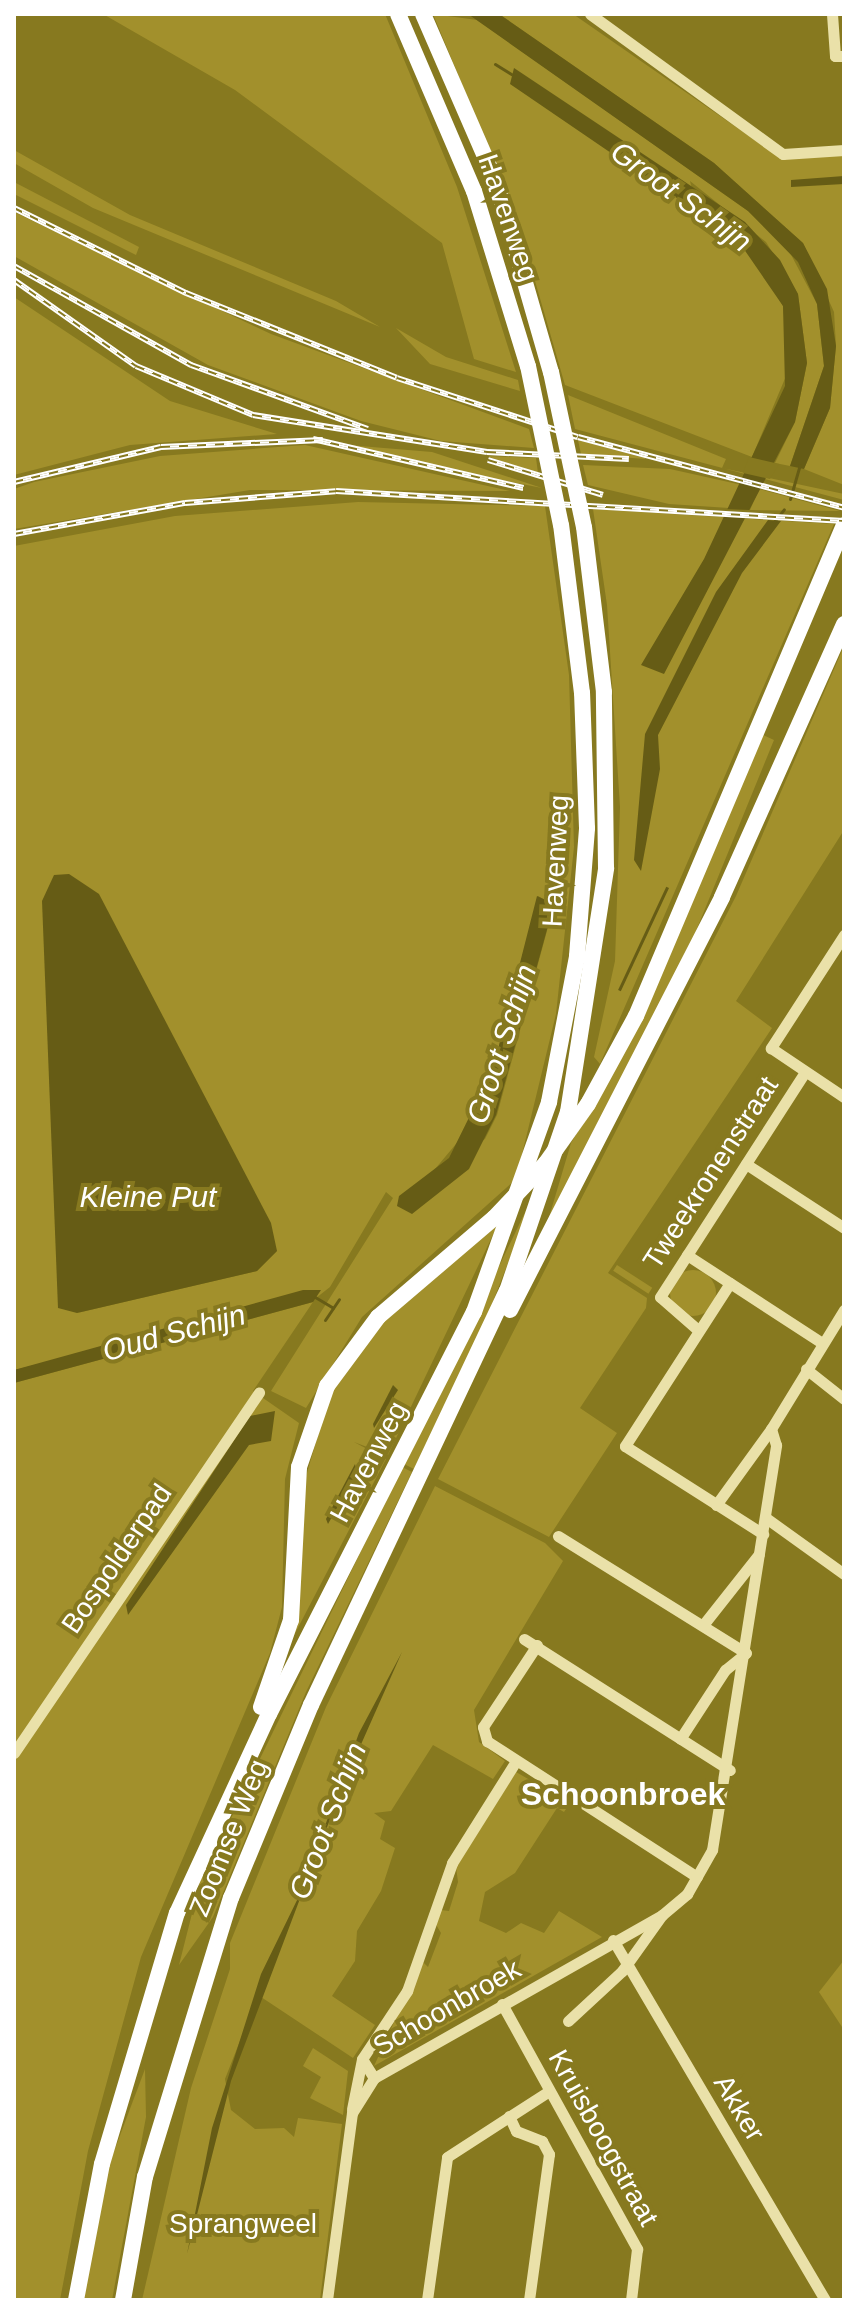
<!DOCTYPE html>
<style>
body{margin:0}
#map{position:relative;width:858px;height:2314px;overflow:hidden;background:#87791f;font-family:Helvetica,sans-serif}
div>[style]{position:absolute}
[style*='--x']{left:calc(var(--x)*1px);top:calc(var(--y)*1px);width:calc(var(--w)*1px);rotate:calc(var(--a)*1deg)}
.green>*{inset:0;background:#a2902c;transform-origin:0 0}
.round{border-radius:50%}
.water>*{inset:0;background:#665c15;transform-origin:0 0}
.pier>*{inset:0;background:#87791f}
.stream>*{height:3px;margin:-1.5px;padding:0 1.5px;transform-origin:1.5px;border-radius:1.5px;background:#665c15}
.minor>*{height:11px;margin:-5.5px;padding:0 5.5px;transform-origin:5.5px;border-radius:5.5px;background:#eae1a9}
.highway>*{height:16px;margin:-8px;padding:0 8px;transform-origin:8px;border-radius:8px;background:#fff}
.rail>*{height:6px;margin-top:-3px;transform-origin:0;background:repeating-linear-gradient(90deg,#87791f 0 9px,#fff 0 18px);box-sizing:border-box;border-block:2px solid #fff}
.highway-bridge>*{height:16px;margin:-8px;padding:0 8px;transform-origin:8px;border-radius:8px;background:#fff}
span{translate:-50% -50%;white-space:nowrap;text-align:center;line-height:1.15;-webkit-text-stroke:8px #87791f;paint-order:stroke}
.street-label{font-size:28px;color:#fff}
.park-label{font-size:28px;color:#fff}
.water-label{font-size:30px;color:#fff;font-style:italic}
.quarter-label{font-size:32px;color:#fff;font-weight:700}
.frame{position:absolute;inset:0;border:16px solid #fff;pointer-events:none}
</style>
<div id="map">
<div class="green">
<i style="clip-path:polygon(103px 14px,385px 14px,457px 187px,516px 372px,474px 359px,442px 243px,235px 90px)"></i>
<i style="clip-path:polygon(433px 14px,477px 20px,748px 211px,787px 247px,817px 304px,824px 366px,790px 466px,775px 463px,795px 422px,807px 363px,798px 294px,766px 242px,690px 181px,697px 209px,754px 256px,783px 306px,789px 369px,752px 457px,565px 385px,516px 215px)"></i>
<i style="clip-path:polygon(499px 14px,573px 14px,782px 159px,844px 154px,844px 485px,804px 469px,830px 408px,836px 346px,834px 312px,803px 243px,714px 163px)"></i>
<i style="clip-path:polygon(14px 150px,130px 215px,336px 301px,380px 327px,93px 208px,14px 163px)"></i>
<i style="clip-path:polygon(14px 182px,139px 247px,136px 255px,14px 194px)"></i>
<i style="clip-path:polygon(14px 212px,271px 334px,529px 429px,534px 448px,441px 441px,361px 421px,208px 365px,14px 256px)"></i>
<i style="clip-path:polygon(14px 297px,170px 401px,277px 434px,130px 445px,14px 475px)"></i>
<i style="clip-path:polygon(396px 328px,446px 357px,518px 380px,520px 391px,430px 364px)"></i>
<i style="clip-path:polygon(568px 395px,726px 459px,722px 468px,844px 494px,844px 500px,575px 429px)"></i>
<i style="clip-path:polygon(578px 440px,645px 458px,645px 459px,581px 454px)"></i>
<i style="clip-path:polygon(305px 445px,510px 491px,250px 490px,14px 529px,14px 489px,34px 482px,160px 456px)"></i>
<i style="clip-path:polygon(348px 445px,432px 452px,542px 488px,440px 468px)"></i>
<i style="clip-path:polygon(489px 456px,536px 458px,538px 473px,489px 457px)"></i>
<i style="clip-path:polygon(583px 465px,670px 469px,742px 485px,729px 508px,669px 504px,588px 485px)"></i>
<i style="clip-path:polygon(759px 489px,840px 511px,750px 510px)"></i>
<i style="clip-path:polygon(evenodd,358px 502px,545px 506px,569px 675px,574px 847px,556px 1014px,516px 1179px,362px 1317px,306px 1408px,271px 1391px,393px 1198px,386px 1192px,330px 1287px,316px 1298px,14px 1370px,14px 546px,175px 516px,358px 502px,538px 896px,554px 905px,497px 1115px,485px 1139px,430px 1175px,466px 1132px,493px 1069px,538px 896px,358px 502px,277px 1251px,257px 1271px,77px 1313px,277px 1251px)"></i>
<i style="clip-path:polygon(593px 509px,834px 524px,600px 1064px,594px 1057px,615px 961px,620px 807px,607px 605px)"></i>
<i style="clip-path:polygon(844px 646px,844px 830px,736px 1001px,772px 1028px,608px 1273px,647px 1298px,646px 1308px,580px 1408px,617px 1433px,549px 1537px,438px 1479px,736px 896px)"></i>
<i style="clip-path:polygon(759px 733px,774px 740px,678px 975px,547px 1224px,571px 1143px,609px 1079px)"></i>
<i style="clip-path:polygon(541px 1179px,488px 1314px,414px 1469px,404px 1464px)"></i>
<i style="clip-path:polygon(500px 1220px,388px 1455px,354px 1442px,386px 1459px,290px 1643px,302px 1490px,330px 1394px,372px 1330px)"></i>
<i style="left:617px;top:1265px;width:42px;height:7px;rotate:33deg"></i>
<i class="round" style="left:670px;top:1270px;width:46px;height:46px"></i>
<i style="clip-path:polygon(313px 1302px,253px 1391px,299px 1423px,285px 1479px,282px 1607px,270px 1653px,141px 1957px,88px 2151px,60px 2300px,14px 2300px,14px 1383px)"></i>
<i style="clip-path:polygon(402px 1467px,412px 1472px,306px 1692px,213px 1917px,179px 1965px,200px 1882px)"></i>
<i style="clip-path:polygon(435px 1486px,545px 1543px,563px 1561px,474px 1710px,479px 1742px,505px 1761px,493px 1779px,433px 1745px,391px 1811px,374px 1813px,385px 1821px,380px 1839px,395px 1848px,381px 1891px,357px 1931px,355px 1961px,332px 1996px,375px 2025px,353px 2058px,258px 1995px,225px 2079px,231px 2110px,255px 2129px,284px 2128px,294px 2137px,298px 2118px,342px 2124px,320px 2300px,142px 2300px,191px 2088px,230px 1969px,230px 1943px,326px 1707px)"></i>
<i style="clip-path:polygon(516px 1772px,570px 1803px,564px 1812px,557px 1808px,515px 1873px,485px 1892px,479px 1921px,506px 1933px,521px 1923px,544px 1933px,559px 1911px,602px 1937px,374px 2066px,422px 1961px,428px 1967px,441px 1933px,435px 1923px,441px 1910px,449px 1911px,458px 1882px,456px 1867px)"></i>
<i style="clip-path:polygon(844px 1960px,844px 2030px,819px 1992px)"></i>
<i style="clip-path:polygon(313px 2048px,348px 2071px,343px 2115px,310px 2098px,321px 2077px,303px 2066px)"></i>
<i style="clip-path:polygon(145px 2069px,146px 2117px,112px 2300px,81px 2300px,107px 2170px)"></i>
</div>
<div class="water">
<i style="clip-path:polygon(468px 14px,499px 14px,714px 163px,803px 243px,827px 289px,836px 346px,830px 408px,804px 469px,790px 466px,824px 366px,817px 304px,798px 262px,748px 211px)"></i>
<i style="clip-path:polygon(514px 68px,745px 222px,780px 260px,798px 294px,807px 363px,795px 422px,664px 674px,641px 665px,704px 559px,785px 386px,783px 306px,737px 239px,510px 84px)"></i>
<i style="clip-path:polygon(844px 176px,844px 184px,791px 187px,791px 180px)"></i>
<i style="clip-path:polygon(768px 520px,781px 521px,742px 573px,658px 735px,660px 769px,641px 871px,634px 860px,645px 734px,716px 592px)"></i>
<i style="clip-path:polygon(69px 874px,99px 894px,271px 1223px,277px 1251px,257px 1271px,77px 1313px,58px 1308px,42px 901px,54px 875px)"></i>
<i style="left:669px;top:888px;width:114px;height:3px;rotate:115deg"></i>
<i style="clip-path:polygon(537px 896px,554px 904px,496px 1115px,469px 1169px,412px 1214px,397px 1206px,399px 1196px,449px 1158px,493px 1069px)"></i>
<i style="clip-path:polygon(303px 1290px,321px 1290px,313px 1302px,14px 1383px,14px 1370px)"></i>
<i style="clip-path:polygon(393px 1385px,398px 1390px,374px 1428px,373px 1424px)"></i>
<i style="clip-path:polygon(275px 1411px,271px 1441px,249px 1445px,128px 1615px,126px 1605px,250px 1416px)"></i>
<i style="clip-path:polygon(355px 1464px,357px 1473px,328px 1524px,326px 1519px)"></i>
<i style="clip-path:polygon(402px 1652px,343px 1785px,231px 2081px,187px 2254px,212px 2128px,261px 1974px,300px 1894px,359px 1733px)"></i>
</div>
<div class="pier">
<i style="clip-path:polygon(749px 457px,775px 463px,779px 464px,770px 479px,743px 473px)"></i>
<i style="clip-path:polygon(724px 509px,750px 510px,754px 511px,752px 519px,721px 516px)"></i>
</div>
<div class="stream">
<i style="--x:495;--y:64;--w:19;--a:32"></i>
<i style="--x:790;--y:499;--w:35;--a:-74"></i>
<i style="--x:774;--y:522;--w:16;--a:-52"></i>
<i style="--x:315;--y:1297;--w:21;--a:31"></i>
<i style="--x:325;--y:1320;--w:25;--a:-56"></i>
</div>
<div class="minor">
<i style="--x:590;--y:14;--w:238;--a:36"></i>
<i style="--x:783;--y:154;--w:61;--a:-3.8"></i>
<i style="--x:832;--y:14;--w:42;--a:85.9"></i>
<i style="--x:835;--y:56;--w:9;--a:0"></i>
<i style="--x:844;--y:935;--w:135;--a:122.9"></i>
<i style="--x:771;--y:1048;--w:88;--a:33.9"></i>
<i style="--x:746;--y:1164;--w:117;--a:33.1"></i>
<i style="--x:687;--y:1255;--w:161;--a:33.1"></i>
<i style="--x:730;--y:1283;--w:194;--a:122.8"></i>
<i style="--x:625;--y:1446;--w:164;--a:32.5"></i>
<i style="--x:698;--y:1330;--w:50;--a:-139"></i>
<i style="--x:660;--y:1297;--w:268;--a:-57.2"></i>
<i style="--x:806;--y:1369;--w:48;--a:38.3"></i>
<i style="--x:716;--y:1505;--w:94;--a:-54.1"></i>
<i style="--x:766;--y:1518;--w:96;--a:35.7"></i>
<i style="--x:558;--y:1536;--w:221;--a:31.9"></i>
<i style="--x:746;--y:1653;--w:27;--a:141"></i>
<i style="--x:725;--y:1670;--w:82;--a:123.1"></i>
<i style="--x:703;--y:1625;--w:90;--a:-51.7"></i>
<i style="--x:524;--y:1639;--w:244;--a:32.5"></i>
<i style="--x:537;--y:1645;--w:98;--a:123.4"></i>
<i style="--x:483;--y:1727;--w:15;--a:74"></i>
<i style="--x:487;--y:1741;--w:250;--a:32.9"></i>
<i style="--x:14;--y:1753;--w:436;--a:-55.8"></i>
<i style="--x:613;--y:1940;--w:418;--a:59.5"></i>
<i style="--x:502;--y:2004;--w:280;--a:61.1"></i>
<i style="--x:637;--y:2249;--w:51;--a:96.7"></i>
<i style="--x:568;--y:2021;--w:74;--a:-42.8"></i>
<i style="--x:622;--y:1971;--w:69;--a:-54.5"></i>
<i style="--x:374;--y:2078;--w:22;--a:-122"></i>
<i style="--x:362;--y:2059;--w:82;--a:-56.5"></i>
<i style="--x:407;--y:1991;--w:136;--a:-70.6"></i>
<i style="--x:452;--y:1863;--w:120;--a:-57.9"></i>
<i style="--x:352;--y:2109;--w:51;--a:-78.7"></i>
<i style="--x:509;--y:2116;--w:17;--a:65"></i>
<i style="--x:516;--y:2131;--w:28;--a:21"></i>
<i style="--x:542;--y:2141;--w:15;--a:62"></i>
<i style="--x:549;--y:2154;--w:147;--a:97.8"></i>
<i style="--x:327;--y:2300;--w:189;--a:-82.4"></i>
<i style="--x:352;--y:2113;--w:41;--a:-57.8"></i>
<i style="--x:374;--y:2078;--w:331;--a:-29.5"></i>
<i style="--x:662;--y:1915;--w:33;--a:-40"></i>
<i style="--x:687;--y:1894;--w:51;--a:-60.4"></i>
<i style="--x:712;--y:1850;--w:410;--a:-81"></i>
<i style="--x:776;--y:1445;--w:17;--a:-107"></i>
<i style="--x:771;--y:1429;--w:140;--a:-58.5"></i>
<i style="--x:427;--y:2300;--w:144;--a:-82"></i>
<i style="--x:447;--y:2157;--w:121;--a:-32.9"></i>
</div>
<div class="highway">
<i style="--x:398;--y:14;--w:193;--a:66.8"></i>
<i style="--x:474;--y:191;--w:183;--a:72.9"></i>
<i style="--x:423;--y:14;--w:183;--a:66.5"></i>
<i style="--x:496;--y:182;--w:198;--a:73.9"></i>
<i style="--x:588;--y:1104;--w:100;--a:-61.4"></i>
<i style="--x:636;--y:1016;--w:533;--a:-67.04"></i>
<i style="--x:510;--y:1310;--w:464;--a:-62.8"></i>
<i style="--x:722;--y:897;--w:299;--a:-65.9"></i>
<i style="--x:261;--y:1707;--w:92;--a:-71"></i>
<i style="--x:291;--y:1620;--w:153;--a:-87"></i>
<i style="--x:299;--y:1467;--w:86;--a:-70.9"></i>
<i style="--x:327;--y:1386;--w:86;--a:-53.5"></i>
<i style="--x:378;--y:1317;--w:153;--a:-40.5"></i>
<i style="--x:76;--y:2300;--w:138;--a:-79.2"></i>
<i style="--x:102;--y:2164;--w:262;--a:-73.4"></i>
<i style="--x:177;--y:1913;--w:219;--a:-65.2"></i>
<i style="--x:269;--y:1714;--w:451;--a:-63"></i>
<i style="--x:474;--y:1312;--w:223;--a:-70.3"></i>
<i style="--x:549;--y:1102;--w:149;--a:-79.1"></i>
<i style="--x:577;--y:956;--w:128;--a:-85.5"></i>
<i style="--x:587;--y:828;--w:135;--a:-92.1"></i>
<i style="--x:582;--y:693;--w:169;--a:-97.1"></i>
<i style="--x:123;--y:2300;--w:125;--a:-79.9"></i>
<i style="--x:145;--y:2177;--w:292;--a:-72.9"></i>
<i style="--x:231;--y:1898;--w:209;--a:-67.5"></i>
<i style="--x:311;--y:1705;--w:458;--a:-64.7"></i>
<i style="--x:507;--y:1291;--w:189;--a:-71.2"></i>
<i style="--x:568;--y:1112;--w:247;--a:-81.1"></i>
<i style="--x:606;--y:868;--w:176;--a:-90.7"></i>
<i style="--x:604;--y:692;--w:166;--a:-96.9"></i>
</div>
<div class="rail">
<i style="--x:14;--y:208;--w:192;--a:26.3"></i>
<i style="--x:186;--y:293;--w:227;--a:21.9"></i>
<i style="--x:397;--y:378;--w:190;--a:18.1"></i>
<i style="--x:578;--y:437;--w:275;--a:14.9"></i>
<i style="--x:14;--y:266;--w:203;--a:29.2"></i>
<i style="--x:191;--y:365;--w:188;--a:19.9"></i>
<i style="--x:14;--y:280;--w:149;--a:35.2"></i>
<i style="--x:136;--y:366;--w:127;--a:22.7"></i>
<i style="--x:253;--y:415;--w:237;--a:9"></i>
<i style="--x:487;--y:452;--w:142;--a:2.8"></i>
<i style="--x:313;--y:439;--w:216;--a:13.1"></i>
<i style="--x:488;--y:460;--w:120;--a:16.9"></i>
<i style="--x:14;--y:482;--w:151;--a:-13.4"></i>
<i style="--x:161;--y:447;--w:162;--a:-2.5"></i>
<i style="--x:14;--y:534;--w:174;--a:-10.3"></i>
<i style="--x:185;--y:503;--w:151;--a:-4.5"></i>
<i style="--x:336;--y:491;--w:509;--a:3.38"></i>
</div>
<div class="highway-bridge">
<i style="--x:528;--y:366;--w:162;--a:78.3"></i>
<i style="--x:551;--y:372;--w:158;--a:78"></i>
<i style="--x:494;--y:1218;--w:76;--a:-46.6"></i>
<i style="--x:546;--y:1163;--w:72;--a:-54.6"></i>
</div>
<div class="street-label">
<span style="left:508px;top:218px;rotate:71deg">Havenweg</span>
<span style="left:556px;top:861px;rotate:-87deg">Havenweg</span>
<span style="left:711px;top:1173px;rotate:-57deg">Tweekronenstraat</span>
<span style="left:369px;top:1462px;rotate:-62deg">Havenweg</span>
<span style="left:117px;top:1559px;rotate:-56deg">Bospolderpad</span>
<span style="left:229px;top:1838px;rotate:-68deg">Zoomse Weg</span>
<span style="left:447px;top:2008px;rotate:-30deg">Schoonbroek</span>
<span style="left:739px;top:2108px;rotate:59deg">Akker</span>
<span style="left:603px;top:2138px;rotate:61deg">Kruisboogstraat</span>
</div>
<div class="park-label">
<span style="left:243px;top:2224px">Sprangweel</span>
</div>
<div class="water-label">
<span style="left:681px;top:197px;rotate:36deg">Groot Schijn</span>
<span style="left:502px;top:1044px;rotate:-72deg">Groot Schijn</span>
<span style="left:148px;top:1197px">Kleine Put</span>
<span style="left:174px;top:1333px;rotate:-15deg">Oud Schijn</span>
<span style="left:328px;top:1821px;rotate:-69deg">Groot Schijn</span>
</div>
<div class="quarter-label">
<span style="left:623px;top:1794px">Schoonbroek</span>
</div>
<div class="frame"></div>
</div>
